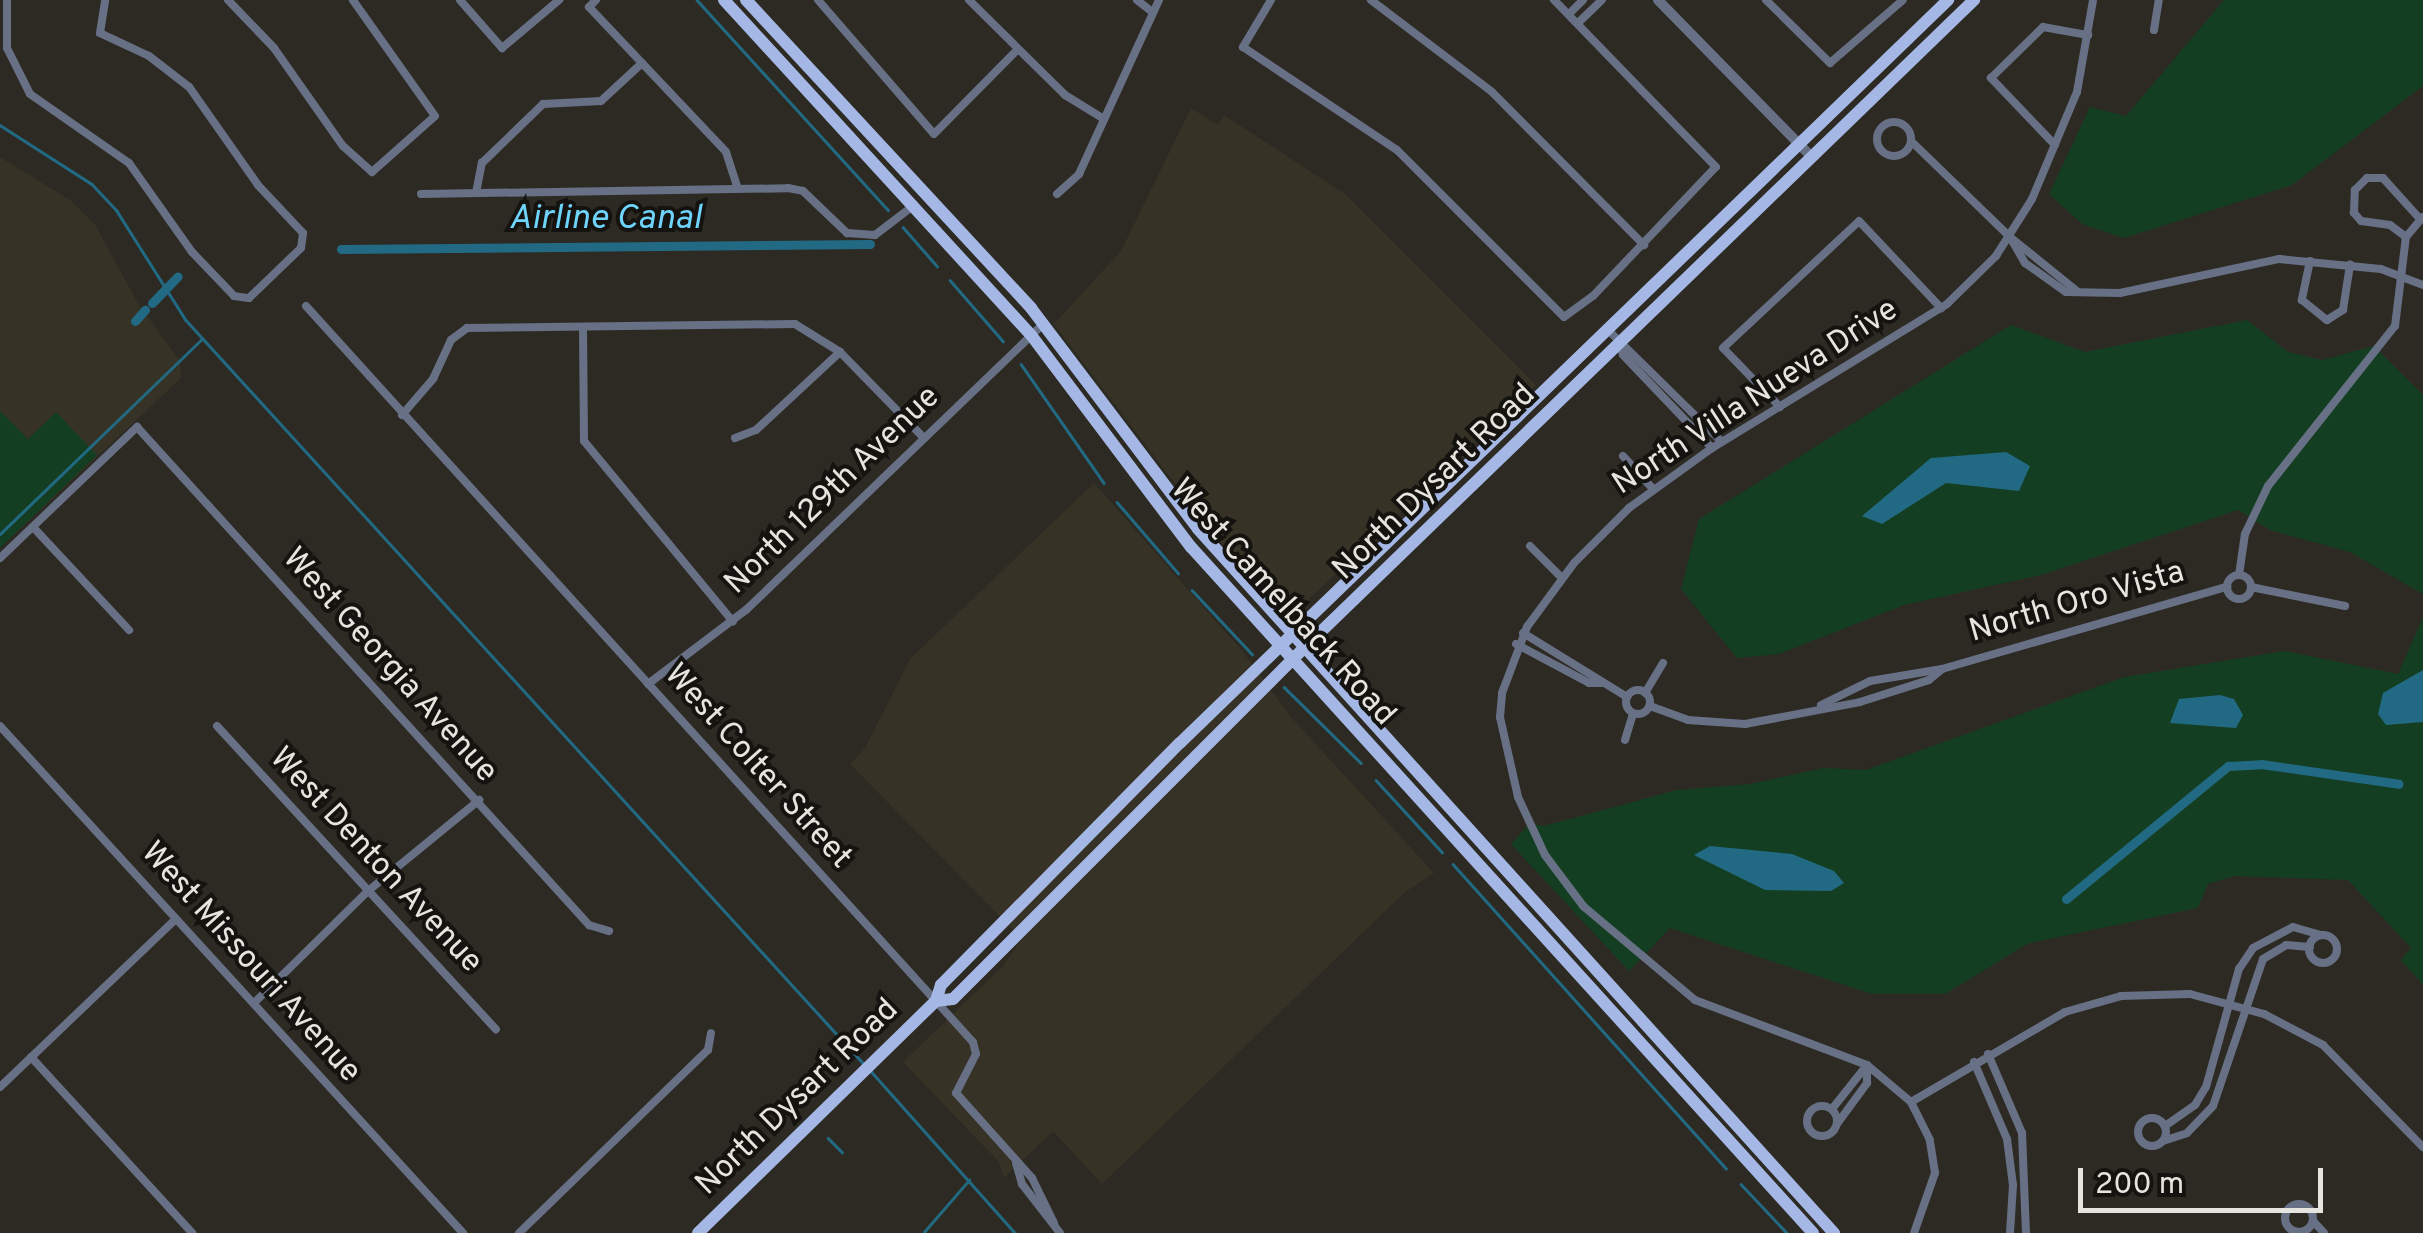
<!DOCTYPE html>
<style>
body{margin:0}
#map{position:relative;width:2423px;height:1233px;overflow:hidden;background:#2c2a23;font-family:Overpass,sans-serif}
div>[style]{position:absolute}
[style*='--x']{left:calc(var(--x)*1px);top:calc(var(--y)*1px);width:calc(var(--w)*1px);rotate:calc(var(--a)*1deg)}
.built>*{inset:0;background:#373226}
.green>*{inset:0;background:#143e22}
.water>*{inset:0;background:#226a83}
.stream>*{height:2.5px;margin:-1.25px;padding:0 1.25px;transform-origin:1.25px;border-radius:1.25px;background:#226a83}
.canal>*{height:9px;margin:-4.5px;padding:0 4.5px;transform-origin:4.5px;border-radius:4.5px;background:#226a83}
.minor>*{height:8px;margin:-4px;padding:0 4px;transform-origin:4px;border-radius:4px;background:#687086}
.minor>.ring{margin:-4px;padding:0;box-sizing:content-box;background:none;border:8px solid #687086;border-radius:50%}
.tertiary>*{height:10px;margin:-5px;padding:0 5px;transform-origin:5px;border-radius:5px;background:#687086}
.primary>*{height:12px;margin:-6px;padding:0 6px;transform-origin:6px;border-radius:6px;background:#a5b7e4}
span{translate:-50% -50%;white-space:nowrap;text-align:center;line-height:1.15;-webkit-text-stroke:8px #14130f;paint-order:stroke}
.street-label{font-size:32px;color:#e6e4df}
.water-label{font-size:35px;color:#6ed4fb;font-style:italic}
.scale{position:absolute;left:2078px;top:1168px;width:245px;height:45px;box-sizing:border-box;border:5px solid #e6e4df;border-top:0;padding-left:12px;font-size:30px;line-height:35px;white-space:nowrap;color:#e6e4df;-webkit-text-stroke:8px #14130f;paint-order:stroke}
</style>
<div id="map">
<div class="built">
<i style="clip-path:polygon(1191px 108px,1218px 125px,1224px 115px,1345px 194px,1536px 385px,1296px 611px,1285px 611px,1211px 531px,1054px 324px,1121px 251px)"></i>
<i style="clip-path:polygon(0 157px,70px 200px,96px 226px,137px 302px,180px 361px,181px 378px,0 548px)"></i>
<i style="clip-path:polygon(1094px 483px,1243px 652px,1291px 717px,1434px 873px,1405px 892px,1102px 1184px,1053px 1131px,1004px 1178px,998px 1161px,903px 1062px,1002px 967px,1022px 939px,850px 764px,865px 748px,910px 659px)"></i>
</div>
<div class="green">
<i style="clip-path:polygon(2224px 0,2423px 0,2423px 86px,2292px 185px,2124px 238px,2082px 224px,2049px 194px,2090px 107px,2126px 116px)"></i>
<i style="clip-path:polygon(2247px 320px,2288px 352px,2322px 360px,2374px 346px,2423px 395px,2423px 594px,2350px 552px,2270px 530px,2238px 510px,2041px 575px,1904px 605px,1779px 654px,1737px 658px,1681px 589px,1699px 519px,2011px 325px,2085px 352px)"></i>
<i style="clip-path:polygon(0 411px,28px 439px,56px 412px,97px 455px,0 548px)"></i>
<i style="clip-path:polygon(2423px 617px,2423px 985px,2401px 960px,2411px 948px,2348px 880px,2235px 876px,2208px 884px,2198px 908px,2029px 943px,1945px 994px,1872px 994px,1670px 928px,1629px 971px,1511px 844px,1529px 824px,1544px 826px,1677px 790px,1751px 784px,1823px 768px,1866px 770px,2124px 677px,2285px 651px,2398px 674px)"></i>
</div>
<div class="water">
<i style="clip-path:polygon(2006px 452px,2030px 466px,2019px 491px,1946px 483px,1882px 524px,1862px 516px,1931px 458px)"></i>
<i style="clip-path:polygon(2423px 670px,2423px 722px,2386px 725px,2378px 714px,2383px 693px)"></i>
<i style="clip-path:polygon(2220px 695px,2234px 699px,2243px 715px,2236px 728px,2170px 723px,2179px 699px)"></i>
<i style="clip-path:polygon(1710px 846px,1792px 854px,1834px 871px,1844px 883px,1831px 891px,1765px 890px,1694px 855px)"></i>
</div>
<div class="stream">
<i style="--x:697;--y:0;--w:284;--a:47.7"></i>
<i style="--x:0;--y:125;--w:109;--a:32.7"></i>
<i style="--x:92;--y:184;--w:37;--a:47"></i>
<i style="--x:117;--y:211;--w:129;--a:57.7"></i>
<i style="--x:186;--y:320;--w:1007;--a:47.66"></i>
<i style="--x:903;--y:227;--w:52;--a:48.9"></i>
<i style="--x:950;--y:280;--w:81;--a:49"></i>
<i style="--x:1021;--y:364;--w:145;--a:55.1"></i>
<i style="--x:1117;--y:502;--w:94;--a:49.3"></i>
<i style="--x:0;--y:534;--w:279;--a:-44"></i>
<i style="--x:1192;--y:590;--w:88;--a:46.8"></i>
<i style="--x:1284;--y:687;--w:108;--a:44.6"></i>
<i style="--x:1376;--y:780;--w:98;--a:47.5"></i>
<i style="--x:1453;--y:864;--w:409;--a:48.1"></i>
<i style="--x:870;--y:1070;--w:218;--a:48.3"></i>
<i style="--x:828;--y:1138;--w:20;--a:45"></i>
<i style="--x:1741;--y:1184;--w:67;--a:46.8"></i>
<i style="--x:924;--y:1232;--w:69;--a:-49.1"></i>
</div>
<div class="canal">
<i style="--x:341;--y:249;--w:529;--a:-0.54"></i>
<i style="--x:152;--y:303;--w:37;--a:-46"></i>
<i style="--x:135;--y:321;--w:15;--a:-48"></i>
<i style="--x:2066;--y:899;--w:210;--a:-39.4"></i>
<i style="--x:2228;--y:766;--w:33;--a:-3"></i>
<i style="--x:2261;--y:764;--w:139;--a:8.2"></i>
</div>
<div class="minor">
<i style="--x:7;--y:0;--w:48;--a:90"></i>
<i style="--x:7;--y:48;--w:51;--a:63.4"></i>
<i style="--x:30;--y:94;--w:121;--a:34.9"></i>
<i style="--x:129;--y:163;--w:109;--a:54.7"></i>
<i style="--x:192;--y:252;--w:61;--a:46.3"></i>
<i style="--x:234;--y:296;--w:15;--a:8"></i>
<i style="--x:249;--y:298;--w:72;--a:-43.9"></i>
<i style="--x:301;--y:248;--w:15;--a:-82"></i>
<i style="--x:303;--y:233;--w:66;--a:-133.2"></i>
<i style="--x:258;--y:185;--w:120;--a:-125.1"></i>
<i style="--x:189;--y:87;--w:51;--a:-142.2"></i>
<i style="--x:149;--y:56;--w:54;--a:-154.9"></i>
<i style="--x:100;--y:33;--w:33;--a:-81"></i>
<i style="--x:228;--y:0;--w:66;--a:46.2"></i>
<i style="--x:274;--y:48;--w:120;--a:54.9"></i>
<i style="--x:343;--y:146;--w:39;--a:42"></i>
<i style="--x:372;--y:172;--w:84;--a:-41.6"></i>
<i style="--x:435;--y:116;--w:142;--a:-125.3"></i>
<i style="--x:460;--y:0;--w:64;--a:48.8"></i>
<i style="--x:502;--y:48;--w:75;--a:-40.1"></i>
<i style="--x:596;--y:0;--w:10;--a:135"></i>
<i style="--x:589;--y:7;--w:199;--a:46.6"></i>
<i style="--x:726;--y:152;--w:38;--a:72"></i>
<i style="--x:818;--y:0;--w:177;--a:49.1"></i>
<i style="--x:934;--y:134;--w:117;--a:-45.3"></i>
<i style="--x:969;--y:0;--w:135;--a:44.7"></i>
<i style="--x:1065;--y:95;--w:46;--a:31.6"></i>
<i style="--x:1137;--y:0;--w:18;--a:38"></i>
<i style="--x:1271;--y:0;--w:55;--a:120.8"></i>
<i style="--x:1243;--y:47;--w:185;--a:33.8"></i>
<i style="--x:1397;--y:150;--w:236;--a:45"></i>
<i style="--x:1564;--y:317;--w:36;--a:-36"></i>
<i style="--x:1593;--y:296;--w:178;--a:-46.4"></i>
<i style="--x:1716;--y:167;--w:233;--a:-134.1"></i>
<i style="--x:1371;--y:0;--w:152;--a:37.2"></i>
<i style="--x:1492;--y:92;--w:216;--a:45.2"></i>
<i style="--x:1766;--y:0;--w:90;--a:44.5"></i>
<i style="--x:1830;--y:63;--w:96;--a:-40.8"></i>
<i style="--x:1569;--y:14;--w:20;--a:-45"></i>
<i style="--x:1578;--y:23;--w:33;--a:-44"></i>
<i style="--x:2154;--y:30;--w:30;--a:-81"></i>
<i class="ring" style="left:1877px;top:122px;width:26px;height:26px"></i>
<i style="--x:1911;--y:141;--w:138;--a:44.1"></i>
<i style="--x:2010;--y:237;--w:86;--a:38.9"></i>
<i style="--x:2055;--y:145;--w:93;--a:-133.7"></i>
<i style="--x:1991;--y:78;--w:73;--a:-44.4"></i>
<i style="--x:2043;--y:27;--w:46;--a:10.1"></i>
<i style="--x:476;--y:193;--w:31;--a:-79"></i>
<i style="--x:482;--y:163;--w:85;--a:-44"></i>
<i style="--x:543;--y:104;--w:58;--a:-3"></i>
<i style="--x:601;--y:101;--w:56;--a:-42.8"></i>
<i style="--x:421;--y:194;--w:367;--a:-0.9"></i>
<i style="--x:788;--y:188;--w:15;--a:11"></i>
<i style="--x:803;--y:191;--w:61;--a:43.7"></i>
<i style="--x:847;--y:233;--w:28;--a:4"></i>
<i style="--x:875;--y:235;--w:48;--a:-37.3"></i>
<i style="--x:1057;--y:194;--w:30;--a:-42"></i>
<i style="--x:1079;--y:174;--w:192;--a:-65.3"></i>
<i style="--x:2010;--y:237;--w:30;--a:60"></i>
<i style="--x:2025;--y:263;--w:50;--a:35.3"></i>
<i style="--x:2066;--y:292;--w:54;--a:1.1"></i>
<i style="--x:2120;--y:293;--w:163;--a:-12.1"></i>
<i style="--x:2279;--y:259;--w:102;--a:5.6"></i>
<i style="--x:2381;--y:269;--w:45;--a:20.9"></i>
<i style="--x:2406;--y:237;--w:20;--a:-143"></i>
<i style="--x:2390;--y:225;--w:29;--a:-172"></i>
<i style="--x:2361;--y:221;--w:11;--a:-131"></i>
<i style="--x:2354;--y:213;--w:23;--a:-88"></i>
<i style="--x:2355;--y:190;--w:17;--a:-45"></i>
<i style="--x:2367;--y:178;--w:16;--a:0"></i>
<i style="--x:2383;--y:178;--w:55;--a:47.9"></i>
<i style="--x:2310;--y:261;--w:40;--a:102"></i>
<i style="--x:2302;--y:300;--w:32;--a:39"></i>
<i style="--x:2327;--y:320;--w:19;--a:-32"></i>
<i style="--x:2343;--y:310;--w:46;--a:-81.2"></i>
<i style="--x:306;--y:306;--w:993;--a:47.82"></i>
<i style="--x:973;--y:1042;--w:12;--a:76"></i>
<i style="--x:976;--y:1054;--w:44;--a:117.1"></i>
<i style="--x:956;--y:1093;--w:114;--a:48.2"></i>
<i style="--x:1032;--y:1178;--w:50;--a:63.9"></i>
<i style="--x:583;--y:327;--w:114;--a:89.5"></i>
<i style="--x:584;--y:441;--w:234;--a:50.5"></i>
<i style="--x:1607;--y:329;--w:161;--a:44.5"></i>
<i style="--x:1620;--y:343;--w:12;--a:76"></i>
<i style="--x:1623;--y:355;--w:129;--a:46.3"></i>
<i style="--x:1780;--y:407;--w:82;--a:-134"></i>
<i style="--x:1723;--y:348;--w:186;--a:-43"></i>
<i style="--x:1859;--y:221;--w:120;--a:46.7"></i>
<i style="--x:402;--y:415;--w:48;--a:-49.3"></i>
<i style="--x:433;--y:379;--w:43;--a:-65.2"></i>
<i style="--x:451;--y:340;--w:20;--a:-37"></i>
<i style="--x:467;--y:328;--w:328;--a:-0.7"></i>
<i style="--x:795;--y:324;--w:53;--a:31.9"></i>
<i style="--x:840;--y:352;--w:120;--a:45.7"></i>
<i style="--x:735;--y:438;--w:22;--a:-21"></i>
<i style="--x:756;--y:430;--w:115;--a:-42.9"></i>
<i style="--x:1623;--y:456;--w:45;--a:47.7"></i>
<i style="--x:33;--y:527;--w:141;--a:47"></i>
<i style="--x:1530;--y:546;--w:45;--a:45"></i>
<i style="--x:0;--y:558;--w:190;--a:-43.7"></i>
<i style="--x:137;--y:427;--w:673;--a:47.77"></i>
<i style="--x:589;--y:925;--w:21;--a:17"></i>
<i style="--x:2239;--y:575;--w:41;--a:-81.7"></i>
<i style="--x:2245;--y:534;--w:53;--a:-64.4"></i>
<i style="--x:2268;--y:486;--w:204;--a:-51.6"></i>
<i style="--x:2395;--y:326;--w:90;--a:-83"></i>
<i style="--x:2406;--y:237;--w:26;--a:-50"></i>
<i class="ring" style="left:2227px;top:575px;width:16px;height:16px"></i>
<i style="--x:2251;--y:587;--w:96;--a:11.4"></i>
<i style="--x:1523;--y:633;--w:122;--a:31.6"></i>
<i style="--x:1516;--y:644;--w:83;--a:28.1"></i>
<i style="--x:1589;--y:683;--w:13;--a:0"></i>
<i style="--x:648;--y:684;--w:123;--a:-37.1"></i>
<i style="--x:746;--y:610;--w:414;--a:-43.9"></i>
<i class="ring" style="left:1626px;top:690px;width:16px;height:16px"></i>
<i style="--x:1645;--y:693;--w:35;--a:-59"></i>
<i style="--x:1821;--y:705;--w:55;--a:-26.1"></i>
<i style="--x:1870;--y:681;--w:73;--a:-9.5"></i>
<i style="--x:1942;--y:669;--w:297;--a:-16.1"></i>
<i style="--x:1650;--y:706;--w:40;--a:20.2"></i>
<i style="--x:1688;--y:720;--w:57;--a:4"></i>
<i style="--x:1745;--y:724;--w:117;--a:-10.8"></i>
<i style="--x:1860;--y:702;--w:72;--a:-17.7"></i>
<i style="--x:1929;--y:680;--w:17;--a:-40"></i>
<i style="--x:0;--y:726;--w:687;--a:47.6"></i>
<i style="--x:217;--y:726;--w:412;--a:47.4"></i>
<i style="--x:1625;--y:740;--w:27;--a:-73"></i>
<i class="ring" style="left:2309px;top:935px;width:20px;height:20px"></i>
<i style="--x:254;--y:1003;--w:160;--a:-44.5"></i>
<i style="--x:368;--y:891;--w:144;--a:-39.3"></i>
<i style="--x:1988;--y:1054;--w:86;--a:66.7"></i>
<i style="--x:2022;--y:1133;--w:100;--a:87.7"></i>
<i style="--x:31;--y:1057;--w:239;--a:47.5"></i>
<i style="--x:1974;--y:1062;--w:84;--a:66.8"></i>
<i style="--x:2007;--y:1139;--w:46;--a:82.6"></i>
<i style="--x:2013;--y:1185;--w:48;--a:93.6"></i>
<i style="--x:0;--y:1087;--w:243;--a:-43.7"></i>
<i style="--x:1911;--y:1102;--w:178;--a:-30.3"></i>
<i style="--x:2065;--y:1012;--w:58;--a:-15.9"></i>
<i style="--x:2121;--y:996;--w:69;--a:-1.7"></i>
<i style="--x:2190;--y:994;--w:77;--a:15.1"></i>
<i style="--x:2264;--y:1014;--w:67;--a:27.7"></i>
<i style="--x:2323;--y:1045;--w:143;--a:45.6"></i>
<i class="ring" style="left:1807px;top:1106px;width:22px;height:22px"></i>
<i style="--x:1832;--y:1109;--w:56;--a:-51.5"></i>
<i class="ring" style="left:2138px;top:1118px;width:20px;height:20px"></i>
<i style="--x:1837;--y:1124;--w:51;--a:-53.8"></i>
<i style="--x:1867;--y:1083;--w:18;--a:-90"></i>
<i style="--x:2165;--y:1126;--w:37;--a:-35"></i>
<i style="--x:2195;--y:1105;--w:21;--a:-59"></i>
<i style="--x:2206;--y:1087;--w:123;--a:-74.4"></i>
<i style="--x:2239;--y:969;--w:25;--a:-56"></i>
<i style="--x:2253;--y:948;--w:45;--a:-27.7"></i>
<i style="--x:2293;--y:927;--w:29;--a:16"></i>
<i style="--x:2163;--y:1141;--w:25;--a:-18"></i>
<i style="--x:2187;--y:1133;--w:37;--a:-46"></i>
<i style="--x:2213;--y:1106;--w:155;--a:-71.2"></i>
<i style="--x:2263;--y:959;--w:27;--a:-31"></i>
<i style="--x:2286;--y:945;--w:24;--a:5"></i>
<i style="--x:1016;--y:1163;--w:22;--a:74"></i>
<i style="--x:1022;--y:1184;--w:62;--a:52.2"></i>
<i class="ring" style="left:2285px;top:1204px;width:20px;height:20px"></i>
<i style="--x:2313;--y:1221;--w:16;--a:47"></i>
<i style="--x:519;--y:1233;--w:263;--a:-44.1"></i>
<i style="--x:708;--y:1050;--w:17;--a:-80"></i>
<i style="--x:1914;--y:1233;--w:64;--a:-70.7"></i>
<i style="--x:1935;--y:1173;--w:33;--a:-99"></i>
<i style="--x:1930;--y:1140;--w:42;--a:-116.6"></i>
<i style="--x:1911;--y:1102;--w:57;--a:-139.9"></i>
<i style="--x:1867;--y:1065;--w:184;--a:-159.3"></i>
<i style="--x:1695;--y:1000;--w:145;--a:-140"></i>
<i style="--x:1584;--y:907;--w:65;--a:-126.9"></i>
<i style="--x:1545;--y:855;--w:64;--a:-115"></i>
<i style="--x:1518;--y:797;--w:82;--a:-102.7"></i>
<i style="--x:1500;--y:717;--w:24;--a:-85"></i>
<i style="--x:1502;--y:693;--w:71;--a:-69.3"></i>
<i style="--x:1527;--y:627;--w:79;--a:-53.7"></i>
<i style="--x:1574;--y:563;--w:78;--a:-45"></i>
<i style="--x:1629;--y:508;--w:102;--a:-35.9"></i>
<i style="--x:1712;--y:448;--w:276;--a:-31.5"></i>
<i style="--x:1947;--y:304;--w:69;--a:-44.4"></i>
<i style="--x:1996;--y:256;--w:67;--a:-57.7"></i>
<i style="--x:2032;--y:199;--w:116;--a:-67.2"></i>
<i style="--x:2077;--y:92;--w:93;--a:-80.1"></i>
</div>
<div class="tertiary">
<i style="--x:1658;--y:0;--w:219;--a:45.6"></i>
</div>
<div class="primary">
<i style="--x:724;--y:0;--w:454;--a:47.5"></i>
<i style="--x:1031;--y:335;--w:266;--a:53"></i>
<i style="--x:1191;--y:547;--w:926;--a:47.8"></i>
<i style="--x:746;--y:0;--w:420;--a:47.2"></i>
<i style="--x:1031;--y:308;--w:277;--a:52.9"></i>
<i style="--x:1198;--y:529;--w:949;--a:47.91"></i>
<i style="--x:936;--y:1001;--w:17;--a:-7"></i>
<i style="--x:953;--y:999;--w:498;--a:-45"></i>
<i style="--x:1305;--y:647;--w:931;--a:-44.04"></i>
<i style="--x:698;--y:1233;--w:332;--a:-44.3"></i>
<i style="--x:936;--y:1001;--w:17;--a:-73"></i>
<i style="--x:941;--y:985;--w:340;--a:-45.4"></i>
<i style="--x:1180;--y:743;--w:1069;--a:-44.05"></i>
</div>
<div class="street-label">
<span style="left:1756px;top:398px;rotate:-33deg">North Villa Nueva Drive</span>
<span style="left:1435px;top:483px;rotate:-44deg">North Dysart Road</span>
<span style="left:833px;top:491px;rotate:-44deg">North 129th Avenue</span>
<span style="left:1282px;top:603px;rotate:48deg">West Camelback Road</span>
<span style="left:2077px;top:603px;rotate:-16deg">North Oro Vista</span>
<span style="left:389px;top:666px;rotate:48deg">West Georgia Avenue</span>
<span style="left:757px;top:767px;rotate:48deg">West Colter Street</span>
<span style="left:375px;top:861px;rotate:47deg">West Denton Avenue</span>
<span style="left:250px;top:963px;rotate:48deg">West Missouri Avenue</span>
<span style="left:798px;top:1098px;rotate:-44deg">North Dysart Road</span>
</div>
<div class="water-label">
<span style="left:605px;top:219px">Airline Canal</span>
</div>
<div class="scale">200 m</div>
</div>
